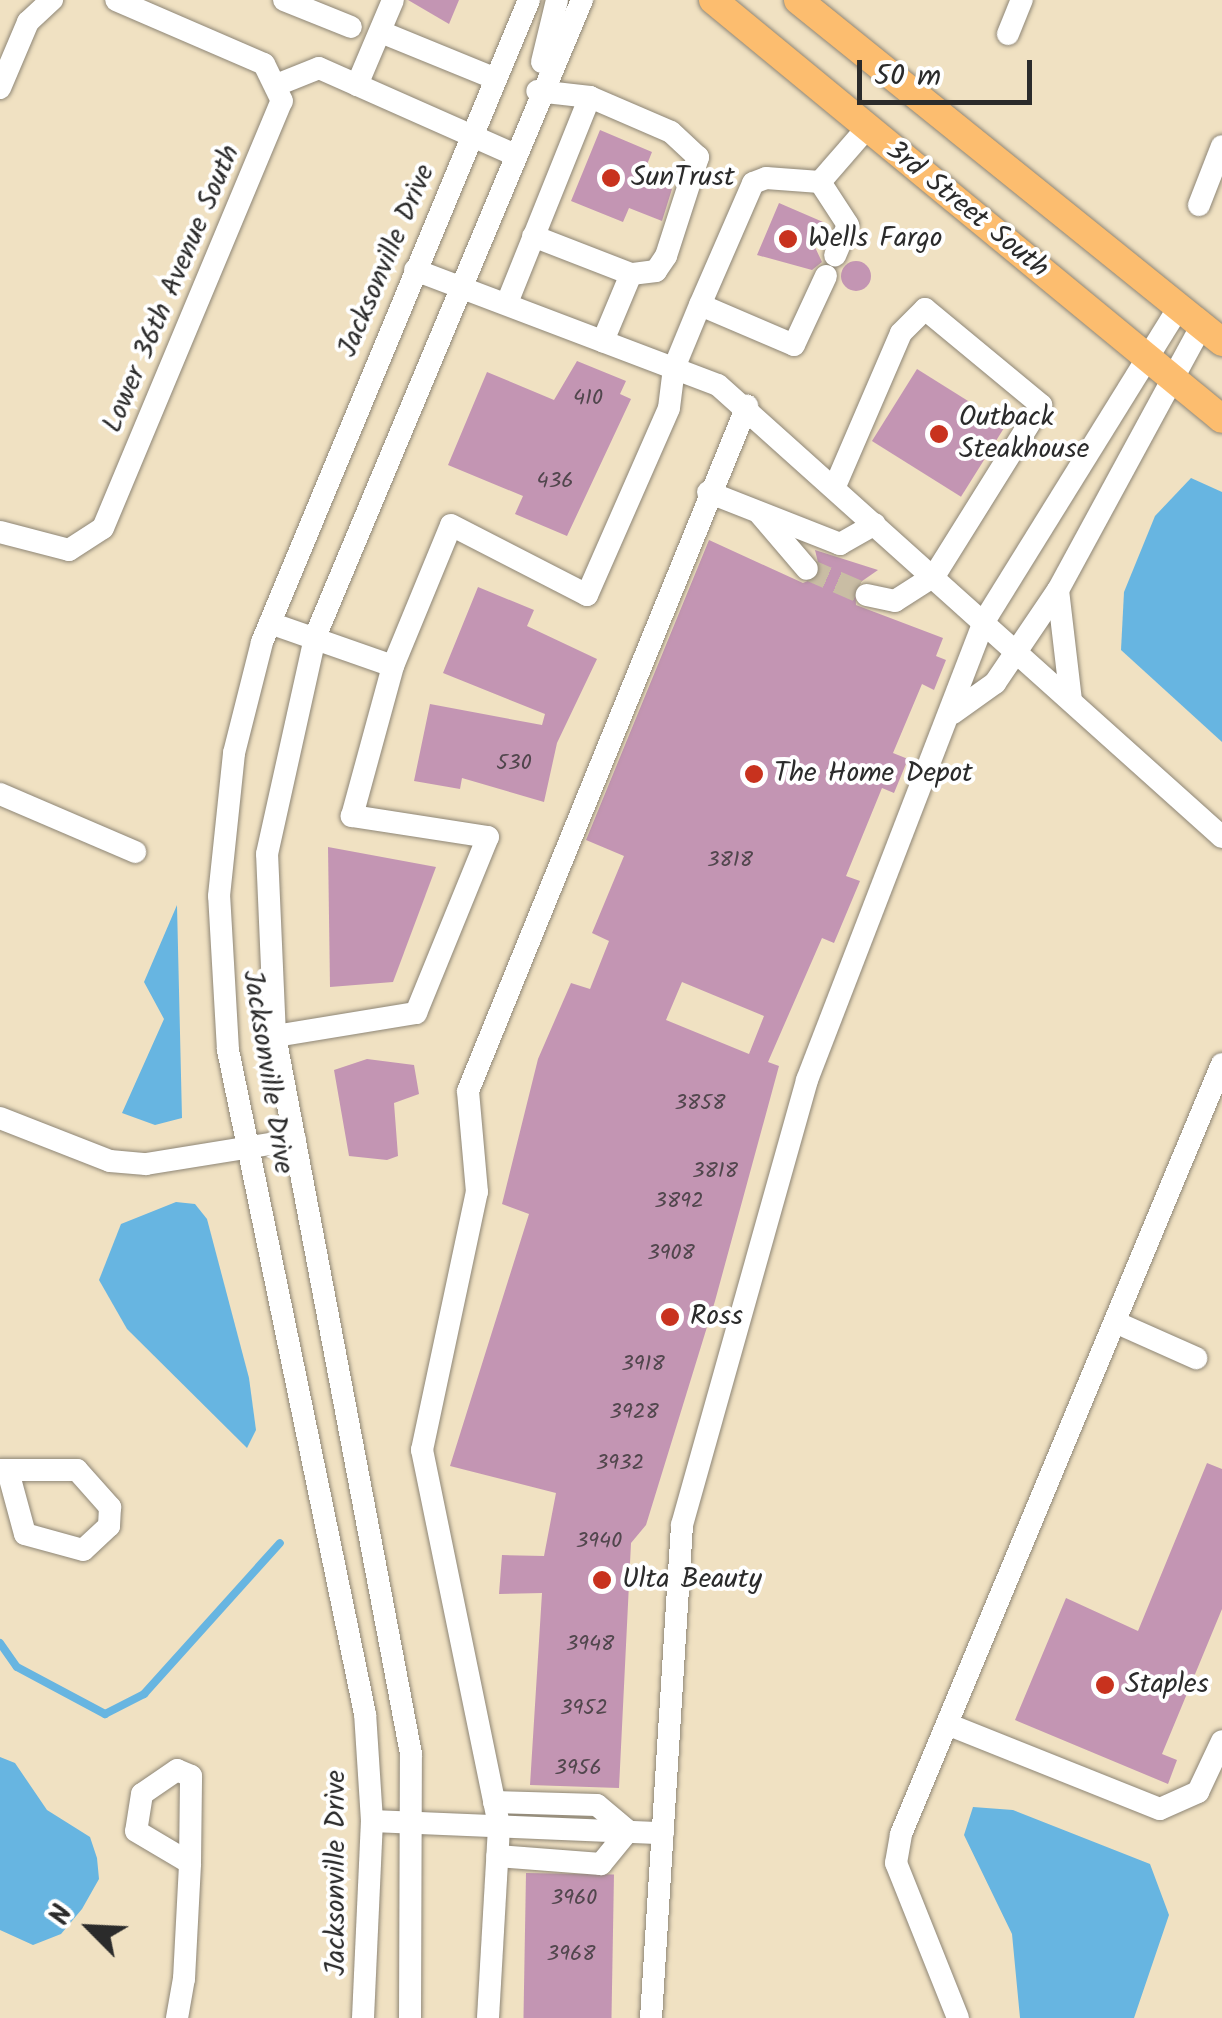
<!DOCTYPE html>
<style>
body{margin:0}
#map{position:relative;width:1222px;height:2018px;overflow:hidden;background:#f0e1c2;font-family:Kalam,sans-serif}
div>[style]{position:absolute}
[style*='--x']{left:calc(var(--x)*1px);top:calc(var(--y)*1px);width:calc(var(--w)*1px);rotate:calc(var(--a)*1deg)}
.water>*{inset:0;background:#67b5e1}
.stream>*{height:8px;margin:-4px;padding:0 4px;transform-origin:4px;border-radius:4px;background:#67b5e1}
.building>*{inset:0;background:#c395b3;transform-origin:0 0}
.round{border-radius:50%}
.minor-tunnel>*{height:22px;margin-top:-11px;transform-origin:0;background:repeating-linear-gradient(90deg,#c9bda4 0 22px,transparent 0 33px)}
.roads{filter:drop-shadow(0 0 2px #8e8676) drop-shadow(0 0 2px #8e8676)}
.minor>*{height:22px;margin:-11px;padding:0 11px;transform-origin:11px;border-radius:11px;background:#fff}
.major>*{height:28px;margin:-14px;padding:0 14px;transform-origin:14px;border-radius:14px;background:#fcbd6f}
.dots>*{width:28px;height:28px;translate:-50% -50%;box-sizing:border-box;border:5px solid #fff;border-radius:50%}
span{translate:-50% -50%;white-space:nowrap;text-align:center;line-height:1.15;-webkit-text-stroke:8px #fff;paint-order:stroke}
.number-label{font-size:22px;color:#51464d}
.number-label span{-webkit-text-stroke-width:0}
.poi-label{font-size:28px;color:#2b2b2b}
.left{translate:0 -50%;text-align:left}
.street-label{font-size:28px;color:#2b2b2b}
.north{position:absolute;left:40px;top:1878px;width:100px;height:100px;-webkit-text-stroke:8px #fff;paint-order:stroke;rotate:294deg;font-size:28px;font-weight:700;line-height:40px;text-align:center;color:#2b2b2b}
.north::after{content:'';display:block;margin:auto;width:35px;height:45px;background:#2b2b2b;clip-path:polygon(50% 0,100% 100%,50% 72%,0 100%)}
.scale{position:absolute;left:857px;top:60px;width:175px;height:45px;box-sizing:border-box;border:5px solid #2b2b2b;border-top:0;padding-left:12px;font-size:30px;line-height:35px;white-space:nowrap;color:#2b2b2b;-webkit-text-stroke:8px #fff;paint-order:stroke}
</style>
<div id="map">
<div class="water">
<i style="clip-path:polygon(1191px 478px,1222px 492px,1222px 742px,1121px 650px,1124px 592px,1155px 516px)"></i>
<i style="clip-path:polygon(177px 905px,182px 1118px,155px 1125px,122px 1113px,164px 1019px,144px 982px)"></i>
<i style="clip-path:polygon(176px 1202px,195px 1204px,207px 1219px,249px 1378px,256px 1430px,247px 1448px,127px 1329px,99px 1280px,121px 1224px)"></i>
<i style="clip-path:polygon(0 1757px,15px 1763px,47px 1810px,90px 1837px,97px 1858px,99px 1879px,82px 1909px,61px 1934px,33px 1945px,0 1930px)"></i>
<i style="clip-path:polygon(973px 1807px,1013px 1810px,1150px 1864px,1169px 1915px,1134px 2018px,1020px 2018px,1012px 1934px,964px 1835px)"></i>
</div>
<div class="stream">
<i style="--x:0;--y:1643;--w:29;--a:55"></i>
<i style="--x:17;--y:1667;--w:100;--a:28.1"></i>
<i style="--x:105;--y:1714;--w:44;--a:-27.1"></i>
<i style="--x:144;--y:1694;--w:203;--a:-48"></i>
</div>
<div class="building">
<i style="clip-path:polygon(408px 0,459px 0,449px 24px)"></i>
<i style="clip-path:polygon(600px 130px,652px 152px,642px 177px,672px 189px,662px 221px,629px 208px,623px 222px,571px 201px)"></i>
<i style="clip-path:polygon(779px 203px,823px 222px,814px 245px,822px 262px,812px 270px,757px 255px)"></i>
<i class="round" style="left:841px;top:261px;width:30px;height:30px"></i>
<i style="clip-path:polygon(577px 361px,626px 381px,620px 394px,631px 399px,567px 536px,515px 514px,523px 496px,448px 465px,487px 372px,554px 400px)"></i>
<i style="left:917px;top:369px;width:105px;height:85px;rotate:32deg"></i>
<i style="clip-path:polygon(evenodd,709px 540px,803px 583px,821px 575px,815px 550px,878px 570px,855px 586px,856px 605px,943px 638px,936px 656px,946px 660px,934px 690px,922px 684px,893px 753px,908px 759px,894px 793px,882px 788px,846px 876px,860px 881px,834px 943px,822px 938px,768px 1062px,779px 1066px,715px 1301px,646px 1525px,631px 1543px,619px 1788px,530px 1785px,542px 1593px,499px 1594px,502px 1555px,544px 1556px,556px 1493px,450px 1466px,529px 1214px,502px 1204px,538px 1059px,571px 983px,590px 989px,609px 941px,592px 933px,624px 856px,586px 840px,709px 540px,682px 982px,764px 1016px,749px 1054px,666px 1020px,682px 982px)"></i>
<i style="clip-path:polygon(478px 587px,534px 610px,527px 626px,597px 659px,557px 743px,544px 802px,462px 778px,460px 789px,414px 781px,430px 704px,542px 725px,545px 714px,443px 673px)"></i>
<i style="clip-path:polygon(328px 847px,436px 867px,393px 982px,330px 987px)"></i>
<i style="clip-path:polygon(367px 1059px,414px 1065px,419px 1094px,394px 1103px,398px 1156px,387px 1160px,349px 1156px,334px 1070px)"></i>
<i style="clip-path:polygon(1207px 1463px,1222px 1469px,1222px 1609px,1162px 1754px,1177px 1760px,1168px 1784px,1015px 1720px,1066px 1598px,1138px 1631px)"></i>
<i style="left:526px;top:1873px;width:88px;height:145px;rotate:1deg"></i>
</div>
<div class="minor-tunnel">
<i style="--x:807;--y:569;--w:65;--a:23.4"></i>
</div>
<div class="roads">
<div class="minor">
<i style="--x:284;--y:0;--w:72;--a:21.9"></i>
<i style="--x:381;--y:32;--w:124;--a:22.2"></i>
<i style="--x:1008;--y:34;--w:37;--a:-68"></i>
<i style="--x:542;--y:62;--w:64;--a:-76.4"></i>
<i style="--x:279;--y:84;--w:43;--a:-21.8"></i>
<i style="--x:319;--y:68;--w:210;--a:23.9"></i>
<i style="--x:357;--y:85;--w:92;--a:-67"></i>
<i style="--x:0;--y:88;--w:72;--a:-67"></i>
<i style="--x:28;--y:22;--w:33;--a:-43"></i>
<i style="--x:590;--y:97;--w:88;--a:23.4"></i>
<i style="--x:671;--y:132;--w:37;--a:43"></i>
<i style="--x:698;--y:157;--w:104;--a:107.9"></i>
<i style="--x:666;--y:256;--w:18;--a:124"></i>
<i style="--x:656;--y:271;--w:25;--a:173"></i>
<i style="--x:820;--y:182;--w:70;--a:-49"></i>
<i style="--x:1199;--y:205;--w:63;--a:-68.7"></i>
<i style="--x:533;--y:236;--w:105;--a:21.2"></i>
<i style="--x:631;--y:274;--w:73;--a:112.7"></i>
<i style="--x:415;--y:270;--w:324;--a:20.8"></i>
<i style="--x:718;--y:385;--w:677;--a:41.89"></i>
<i style="--x:826;--y:276;--w:76;--a:114.9"></i>
<i style="--x:794;--y:345;--w:102;--a:-156.9"></i>
<i style="--x:700;--y:305;--w:133;--a:-66.5"></i>
<i style="--x:753;--y:183;--w:14;--a:-21"></i>
<i style="--x:766;--y:178;--w:54;--a:4.2"></i>
<i style="--x:820;--y:182;--w:51;--a:56.9"></i>
<i style="--x:848;--y:225;--w:33;--a:113"></i>
<i style="--x:507;--y:303;--w:222;--a:-68.1"></i>
<i style="--x:590;--y:97;--w:53;--a:-173.5"></i>
<i style="--x:836;--y:484;--w:164;--a:-66.7"></i>
<i style="--x:901;--y:333;--w:34;--a:-45"></i>
<i style="--x:925;--y:309;--w:151;--a:39.6"></i>
<i style="--x:1041;--y:405;--w:202;--a:122"></i>
<i style="--x:934;--y:576;--w:46;--a:147.3"></i>
<i style="--x:895;--y:601;--w:29;--a:-168"></i>
<i style="--x:708;--y:492;--w:142;--a:21.5"></i>
<i style="--x:840;--y:544;--w:40;--a:-29.7"></i>
<i style="--x:760;--y:514;--w:72;--a:49.5"></i>
<i style="--x:0;--y:532;--w:71;--a:14.6"></i>
<i style="--x:69;--y:550;--w:40;--a:-32.9"></i>
<i style="--x:103;--y:528;--w:463;--a:-67.3"></i>
<i style="--x:282;--y:101;--w:41;--a:-115.9"></i>
<i style="--x:264;--y:64;--w:161;--a:-156.6"></i>
<i style="--x:1058;--y:590;--w:111;--a:83.3"></i>
<i style="--x:270;--y:623;--w:130;--a:19.3"></i>
<i style="--x:953;--y:713;--w:52;--a:-35.5"></i>
<i style="--x:995;--y:683;--w:112;--a:-55.9"></i>
<i style="--x:1058;--y:590;--w:302;--a:-61.5"></i>
<i style="--x:0;--y:794;--w:147;--a:23.2"></i>
<i style="--x:275;--y:1036;--w:143;--a:-9.3"></i>
<i style="--x:416;--y:1013;--w:190;--a:-67.8"></i>
<i style="--x:488;--y:837;--w:138;--a:-171.2"></i>
<i style="--x:352;--y:816;--w:156;--a:-74.7"></i>
<i style="--x:393;--y:666;--w:152;--a:-67.6"></i>
<i style="--x:451;--y:525;--w:153;--a:27.2"></i>
<i style="--x:587;--y:595;--w:204;--a:-66.3"></i>
<i style="--x:669;--y:408;--w:40;--a:-82.9"></i>
<i style="--x:674;--y:368;--w:68;--a:-67.6"></i>
<i style="--x:0;--y:1118;--w:118;--a:21.4"></i>
<i style="--x:110;--y:1161;--w:36;--a:5"></i>
<i style="--x:146;--y:1164;--w:151;--a:-9.2"></i>
<i style="--x:1115;--y:1322;--w:89;--a:24"></i>
<i style="--x:0;--y:1470;--w:77;--a:0"></i>
<i style="--x:77;--y:1470;--w:50;--a:48.3"></i>
<i style="--x:110;--y:1507;--w:19;--a:93"></i>
<i style="--x:109;--y:1526;--w:35;--a:137"></i>
<i style="--x:83;--y:1550;--w:60;--a:-164.6"></i>
<i style="--x:25;--y:1534;--w:61;--a:-105.2"></i>
<i style="--x:947;--y:1724;--w:229;--a:21.8"></i>
<i style="--x:1160;--y:1809;--w:42;--a:-24.1"></i>
<i style="--x:1198;--y:1792;--w:56;--a:-64.8"></i>
<i style="--x:494;--y:1802;--w:103;--a:1.7"></i>
<i style="--x:597;--y:1805;--w:40;--a:40"></i>
<i style="--x:628;--y:1831;--w:43;--a:129.3"></i>
<i style="--x:601;--y:1864;--w:104;--a:-175.6"></i>
<i style="--x:372;--y:1821;--w:291;--a:2.4"></i>
<i style="--x:177;--y:2018;--w:40;--a:-80"></i>
<i style="--x:184;--y:1979;--w:116;--a:-87"></i>
<i style="--x:190;--y:1863;--w:87;--a:-89.3"></i>
<i style="--x:191;--y:1776;--w:15;--a:-157"></i>
<i style="--x:177;--y:1770;--w:42;--a:145.6"></i>
<i style="--x:142;--y:1794;--w:37;--a:99"></i>
<i style="--x:136;--y:1831;--w:63;--a:30.7"></i>
<i style="--x:363;--y:2018;--w:197;--a:-87.4"></i>
<i style="--x:372;--y:1821;--w:107;--a:-93.7"></i>
<i style="--x:365;--y:1714;--w:678;--a:-101.66"></i>
<i style="--x:228;--y:1050;--w:154;--a:-93.3"></i>
<i style="--x:219;--y:896;--w:144;--a:-84"></i>
<i style="--x:234;--y:753;--w:114;--a:-75.8"></i>
<i style="--x:262;--y:642;--w:695;--a:-67.42"></i>
<i style="--x:410;--y:2018;--w:264;--a:-89.8"></i>
<i style="--x:411;--y:1754;--w:731;--a:-100.73"></i>
<i style="--x:275;--y:1036;--w:182;--a:-92.5"></i>
<i style="--x:267;--y:854;--w:222;--a:-77.5"></i>
<i style="--x:315;--y:637;--w:691;--a:-67.26"></i>
<i style="--x:488;--y:2018;--w:193;--a:-86.7"></i>
<i style="--x:499;--y:1825;--w:383;--a:-101.6"></i>
<i style="--x:422;--y:1450;--w:264;--a:-78"></i>
<i style="--x:477;--y:1192;--w:101;--a:-95.1"></i>
<i style="--x:468;--y:1091;--w:740;--a:-67.84"></i>
<i style="--x:651;--y:2018;--w:494;--a:-86.4"></i>
<i style="--x:682;--y:1525;--w:462;--a:-74.3"></i>
<i style="--x:807;--y:1080;--w:490;--a:-68.9"></i>
<i style="--x:983;--y:623;--w:370;--a:-58.2"></i>
<i style="--x:958;--y:2018;--w:167;--a:-111.8"></i>
<i style="--x:896;--y:1863;--w:29;--a:-80"></i>
<i style="--x:901;--y:1834;--w:834;--a:-67.37"></i>
</div>
<div class="major">
<i style="--x:713;--y:0;--w:659;--a:39.46"></i>
<i style="--x:798;--y:0;--w:545;--a:38.89"></i>
</div>
</div>
<div class="dots">
<i style="left:611px;top:178px;background:#c8321e"></i>
<i style="left:788px;top:239px;background:#c8321e"></i>
<i style="left:939px;top:434px;background:#c8321e"></i>
<i style="left:754px;top:774px;background:#c8321e"></i>
<i style="left:670px;top:1317px;background:#c8321e"></i>
<i style="left:602px;top:1580px;background:#c8321e"></i>
<i style="left:1105px;top:1685px;background:#c8321e"></i>
</div>
<div class="number-label">
<span style="left:588px;top:399px">410</span>
<span style="left:555px;top:482px">436</span>
<span style="left:514px;top:764px">530</span>
<span style="left:730px;top:861px">3818</span>
<span style="left:700px;top:1104px">3858</span>
<span style="left:715px;top:1172px">3818</span>
<span style="left:679px;top:1202px">3892</span>
<span style="left:671px;top:1254px">3908</span>
<span style="left:643px;top:1365px">3918</span>
<span style="left:634px;top:1413px">3928</span>
<span style="left:620px;top:1464px">3932</span>
<span style="left:599px;top:1542px">3940</span>
<span style="left:590px;top:1645px">3948</span>
<span style="left:584px;top:1709px">3952</span>
<span style="left:578px;top:1769px">3956</span>
<span style="left:574px;top:1899px">3960</span>
<span style="left:571px;top:1955px">3968</span>
</div>
<div class="poi-label">
<span class="left" style="left:631px;top:178px">SunTrust</span>
<span class="left" style="left:808px;top:239px">Wells Fargo</span>
<span class="left" style="left:959px;top:434px">Outback<br>Steakhouse</span>
<span class="left" style="left:774px;top:774px">The Home Depot</span>
<span class="left" style="left:690px;top:1317px">Ross</span>
<span class="left" style="left:622px;top:1580px">Ulta Beauty</span>
<span class="left" style="left:1125px;top:1685px">Staples</span>
</div>
<div class="street-label">
<span style="left:967px;top:210px;rotate:39deg">3rd Street South</span>
<span style="left:387px;top:261px;rotate:-67deg">Jacksonville Drive</span>
<span style="left:172px;top:289px;rotate:-67deg">Lower 36th Avenue South</span>
<span style="left:267px;top:1072px;rotate:81deg">Jacksonville Drive</span>
<span style="left:337px;top:1873px;rotate:-90deg">Jacksonville Drive</span>
</div>
<div class="north">N</div>
<div class="scale">50 m</div>
</div>
